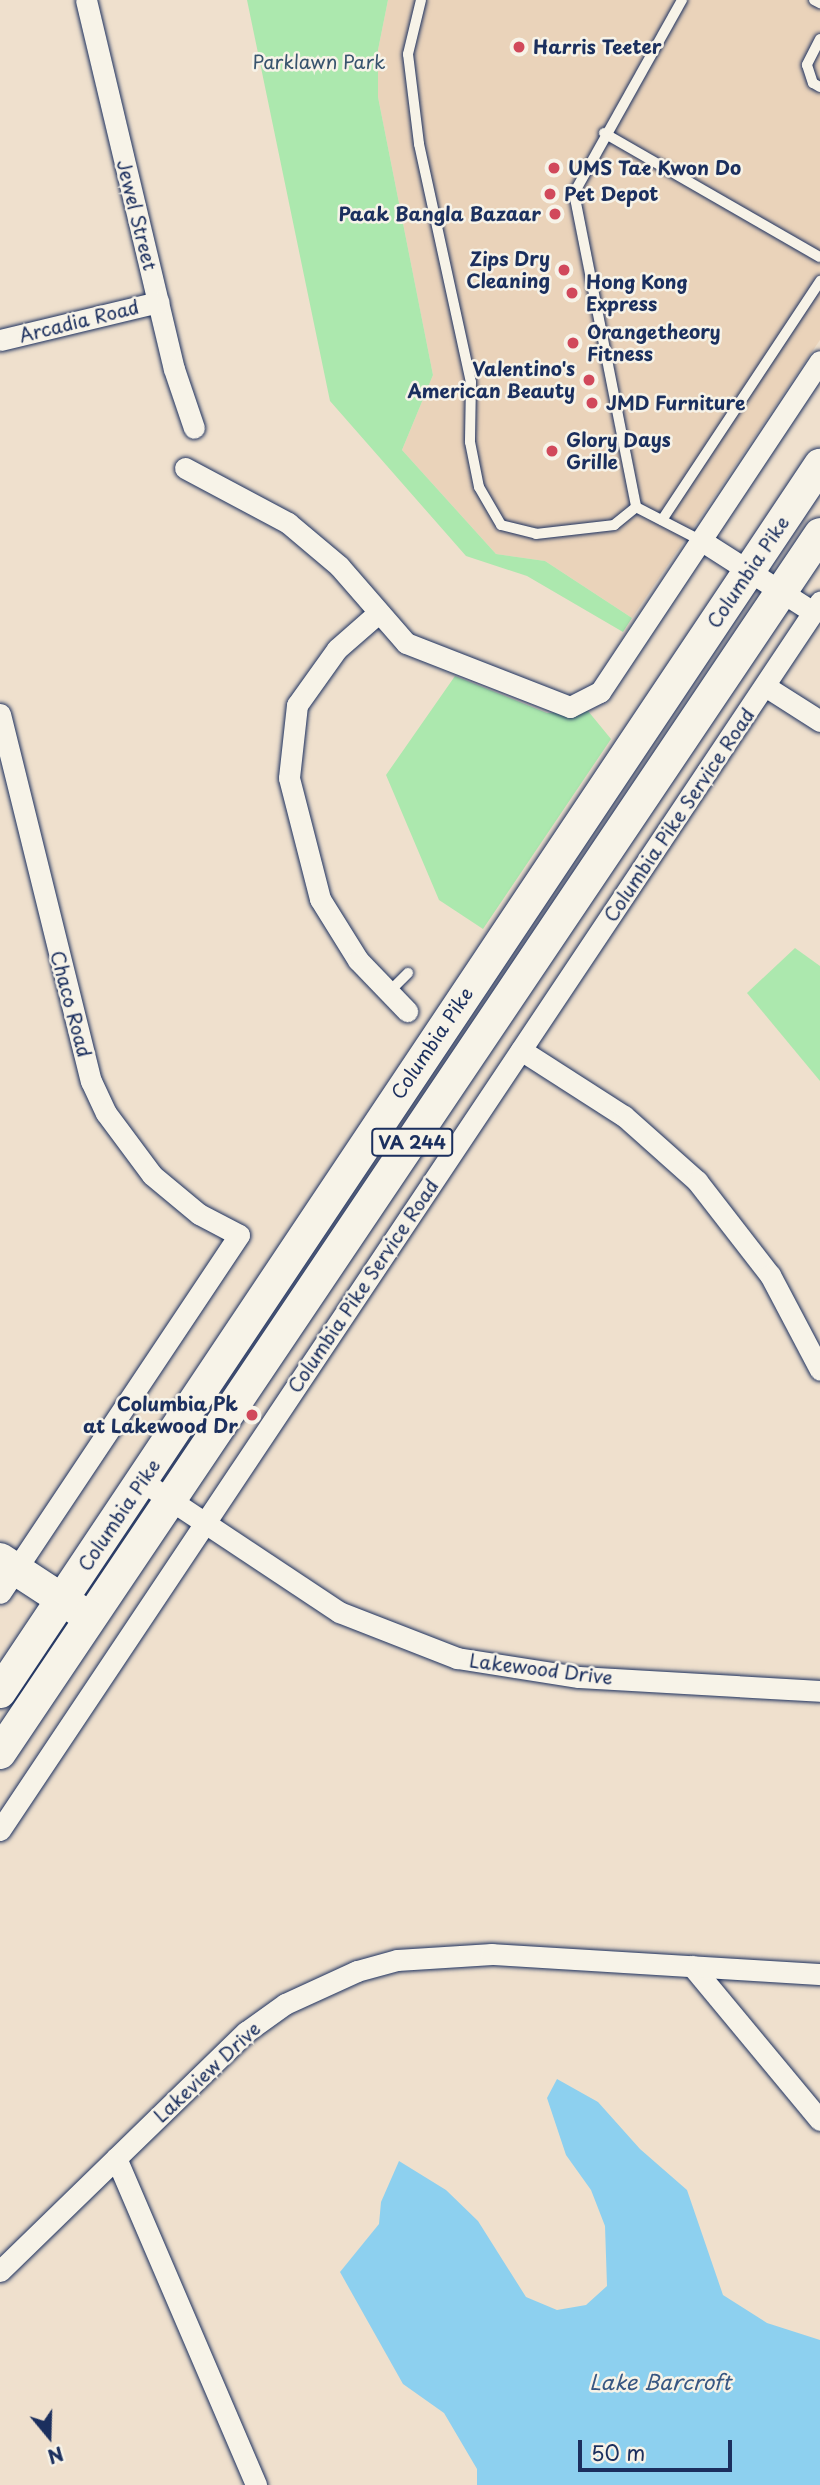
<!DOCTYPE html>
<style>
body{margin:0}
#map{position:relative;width:820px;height:2485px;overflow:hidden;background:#efe0cd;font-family:"Playpen Sans",sans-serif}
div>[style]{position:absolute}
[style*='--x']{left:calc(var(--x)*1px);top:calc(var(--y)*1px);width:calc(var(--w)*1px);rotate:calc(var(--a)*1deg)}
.built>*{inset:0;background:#ead3ba}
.green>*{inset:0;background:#ace8ae}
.water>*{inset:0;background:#8dd0ef}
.roads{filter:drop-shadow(0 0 2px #1b2f5e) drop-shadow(0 0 2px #1b2f5e)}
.service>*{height:10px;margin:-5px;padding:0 5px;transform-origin:5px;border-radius:5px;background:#f7f3e8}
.minor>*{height:21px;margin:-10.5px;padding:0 10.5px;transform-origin:10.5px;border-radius:10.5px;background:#f7f3e8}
.primary>*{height:32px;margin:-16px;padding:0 16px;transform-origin:16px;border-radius:16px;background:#f7f3e8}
.dots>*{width:19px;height:19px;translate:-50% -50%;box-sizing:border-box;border:4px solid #f7f3e8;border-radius:50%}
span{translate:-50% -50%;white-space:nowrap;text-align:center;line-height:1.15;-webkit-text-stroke:5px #f7f3e8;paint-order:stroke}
.shield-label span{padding:2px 5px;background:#f7f3e8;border:2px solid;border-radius:5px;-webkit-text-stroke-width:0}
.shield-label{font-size:18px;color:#1b2f5e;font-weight:700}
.poi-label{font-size:19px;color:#1b2f5e;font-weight:700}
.left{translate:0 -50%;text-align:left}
.right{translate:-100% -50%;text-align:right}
.park-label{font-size:19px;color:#38546e}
.street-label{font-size:19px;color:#1b2f5e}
.water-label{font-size:21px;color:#385782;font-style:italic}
.north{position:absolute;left:14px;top:2401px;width:70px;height:70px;-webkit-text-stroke:5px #f7f3e8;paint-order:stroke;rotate:161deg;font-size:19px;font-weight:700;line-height:28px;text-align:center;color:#1b2f5e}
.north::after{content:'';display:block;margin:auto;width:24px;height:32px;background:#1b2f5e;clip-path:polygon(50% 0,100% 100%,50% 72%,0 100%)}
.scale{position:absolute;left:578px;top:2440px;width:154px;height:32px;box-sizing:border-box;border:4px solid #1b2f5e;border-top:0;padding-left:9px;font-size:21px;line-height:24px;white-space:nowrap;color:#1b2f5e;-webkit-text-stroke:5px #f7f3e8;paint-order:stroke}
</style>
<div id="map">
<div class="built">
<i style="clip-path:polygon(388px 0,820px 0,820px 340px,632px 618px,545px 561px,496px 554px,402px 450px,433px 375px,378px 97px,378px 50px)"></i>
</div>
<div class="green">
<i style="clip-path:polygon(247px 0,388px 0,378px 50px,378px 97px,433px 375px,402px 450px,496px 554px,545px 561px,632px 618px,623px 632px,527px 576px,466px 556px,330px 401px)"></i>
<i style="clip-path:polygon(455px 676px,547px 713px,588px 711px,611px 739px,483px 929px,439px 900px,386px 775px)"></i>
<i style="clip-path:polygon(795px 948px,820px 966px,820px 1081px,747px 993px)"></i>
</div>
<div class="water">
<i style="clip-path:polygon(557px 2079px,598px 2102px,640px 2149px,687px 2190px,723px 2295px,767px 2323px,820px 2340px,820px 2485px,477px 2485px,477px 2469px,444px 2413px,403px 2384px,340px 2272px,379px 2224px,381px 2202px,399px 2161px,446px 2190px,478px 2221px,526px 2297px,557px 2310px,586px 2305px,607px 2286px,605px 2226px,591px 2190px,566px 2155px,547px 2098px)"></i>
</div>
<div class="roads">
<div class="service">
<i style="--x:421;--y:0;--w:56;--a:103.5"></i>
<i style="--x:408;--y:54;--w:91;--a:83"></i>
<i style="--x:419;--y:144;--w:244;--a:77.7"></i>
<i style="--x:471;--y:382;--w:60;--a:91"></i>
<i style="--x:470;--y:442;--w:46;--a:78.7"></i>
<i style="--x:479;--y:487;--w:44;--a:59.9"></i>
<i style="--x:501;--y:525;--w:36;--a:14"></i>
<i style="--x:536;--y:534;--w:79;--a:-6.6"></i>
<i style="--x:614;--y:525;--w:28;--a:-39"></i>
<i style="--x:682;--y:0;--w:221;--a:119.2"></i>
<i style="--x:574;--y:193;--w:320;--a:78.8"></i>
<i style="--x:636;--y:507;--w:74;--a:27.3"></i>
<i style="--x:814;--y:0;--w:7;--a:27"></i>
<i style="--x:820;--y:39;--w:29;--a:117"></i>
<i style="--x:807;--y:65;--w:19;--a:72"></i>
<i style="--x:813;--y:83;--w:8;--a:30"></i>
<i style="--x:604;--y:133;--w:249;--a:29.9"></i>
<i style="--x:662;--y:520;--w:287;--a:-56.5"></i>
<i style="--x:389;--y:992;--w:27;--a:-45"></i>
</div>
<div class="minor">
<i style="--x:86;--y:0;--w:379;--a:76.6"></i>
<i style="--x:174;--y:369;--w:62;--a:71.3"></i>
<i style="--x:0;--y:340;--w:163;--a:-13.5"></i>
<i style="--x:185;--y:468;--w:117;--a:28.1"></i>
<i style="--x:288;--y:523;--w:67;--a:40.1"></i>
<i style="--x:339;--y:566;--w:102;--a:49"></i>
<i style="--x:406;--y:643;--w:176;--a:21.3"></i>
<i style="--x:570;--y:707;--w:34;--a:-27"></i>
<i style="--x:600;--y:692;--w:397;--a:-56.4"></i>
<i style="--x:702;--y:541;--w:132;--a:32.6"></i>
<i style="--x:377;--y:614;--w:53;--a:138.8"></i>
<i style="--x:337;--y:649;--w:69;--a:125.5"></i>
<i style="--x:297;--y:705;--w:73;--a:96.3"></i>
<i style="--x:289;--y:778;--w:125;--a:75.6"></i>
<i style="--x:320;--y:899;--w:72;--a:58.1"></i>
<i style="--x:358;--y:960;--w:71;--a:46.1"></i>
<i style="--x:765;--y:686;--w:65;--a:32.5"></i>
<i style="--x:0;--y:714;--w:378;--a:76.1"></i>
<i style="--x:91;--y:1081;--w:35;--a:65"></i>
<i style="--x:106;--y:1113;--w:77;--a:53.4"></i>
<i style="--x:152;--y:1175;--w:61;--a:39.7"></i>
<i style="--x:199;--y:1214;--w:45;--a:27.7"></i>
<i style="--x:239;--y:1235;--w:430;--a:123.7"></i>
<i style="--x:521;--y:1050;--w:122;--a:32.7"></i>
<i style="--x:624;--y:1116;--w:98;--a:41.7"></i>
<i style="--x:697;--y:1181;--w:119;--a:52.2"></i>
<i style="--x:770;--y:1275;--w:107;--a:62.2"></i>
<i style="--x:142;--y:1481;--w:237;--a:33.6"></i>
<i style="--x:339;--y:1612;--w:127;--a:21.3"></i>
<i style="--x:457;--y:1658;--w:123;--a:8.9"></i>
<i style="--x:579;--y:1677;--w:241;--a:3.3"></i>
<i style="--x:0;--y:1830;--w:1477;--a:-56.27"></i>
<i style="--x:692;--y:1966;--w:200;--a:50.3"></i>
<i style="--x:116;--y:2158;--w:356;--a:66.8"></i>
<i style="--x:0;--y:2271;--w:343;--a:-44.2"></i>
<i style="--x:246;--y:2032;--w:48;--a:-35.7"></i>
<i style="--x:285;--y:2004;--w:79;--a:-24.6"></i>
<i style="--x:357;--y:1971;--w:41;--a:-15.4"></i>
<i style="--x:397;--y:1960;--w:95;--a:-3.6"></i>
<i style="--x:492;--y:1954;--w:329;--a:3.5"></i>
</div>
<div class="primary">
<i style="--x:0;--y:1559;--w:93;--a:33.2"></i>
<i style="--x:0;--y:1692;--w:1476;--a:-56.25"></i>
<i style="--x:0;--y:1753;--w:1469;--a:-56.07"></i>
</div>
</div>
<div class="dots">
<i style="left:519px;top:47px;background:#d1495b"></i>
<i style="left:554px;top:168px;background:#d1495b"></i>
<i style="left:550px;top:194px;background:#d1495b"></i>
<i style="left:555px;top:214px;background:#d1495b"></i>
<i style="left:564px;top:270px;background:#d1495b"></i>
<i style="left:572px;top:293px;background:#d1495b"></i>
<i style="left:573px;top:343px;background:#d1495b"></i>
<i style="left:589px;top:380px;background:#d1495b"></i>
<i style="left:592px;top:403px;background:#d1495b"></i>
<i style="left:552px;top:451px;background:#d1495b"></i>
<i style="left:252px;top:1415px;background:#d1495b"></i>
</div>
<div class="shield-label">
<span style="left:412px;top:1142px">VA 244</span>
</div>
<div class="poi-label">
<span class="left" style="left:533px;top:47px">Harris Teeter</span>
<span class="left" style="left:568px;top:168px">UMS Tae Kwon Do</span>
<span class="left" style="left:564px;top:194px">Pet Depot</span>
<span class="right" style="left:541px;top:214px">Paak Bangla Bazaar</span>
<span class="right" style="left:550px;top:270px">Zips Dry<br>Cleaning</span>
<span class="left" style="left:586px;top:293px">Hong Kong<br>Express</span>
<span class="left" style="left:587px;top:343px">Orangetheory<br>Fitness</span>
<span class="right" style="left:575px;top:380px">Valentino's<br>American Beauty</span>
<span class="left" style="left:606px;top:403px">JMD Furniture</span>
<span class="left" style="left:566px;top:451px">Glory Days<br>Grille</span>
<span class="right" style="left:238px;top:1415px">Columbia Pk<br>at Lakewood Dr</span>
</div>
<div class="park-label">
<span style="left:319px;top:62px">Parklawn Park</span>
</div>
<div class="street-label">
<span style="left:137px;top:215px;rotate:76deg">Jewel Street</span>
<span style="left:79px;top:321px;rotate:-14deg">Arcadia Road</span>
<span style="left:748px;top:572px;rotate:-56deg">Columbia Pike</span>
<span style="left:679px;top:815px;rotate:-56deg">Columbia Pike Service Road</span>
<span style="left:71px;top:1004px;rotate:75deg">Chaco Road</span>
<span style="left:432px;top:1043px;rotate:-56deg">Columbia Pike</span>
<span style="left:363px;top:1286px;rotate:-56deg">Columbia Pike Service Road</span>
<span style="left:119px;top:1515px;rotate:-56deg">Columbia Pike</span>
<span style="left:541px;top:1669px;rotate:7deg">Lakewood Drive</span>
<span style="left:207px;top:2072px;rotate:-43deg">Lakeview Drive</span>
</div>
<div class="water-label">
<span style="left:660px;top:2381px">Lake Barcroft</span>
</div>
<div class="north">N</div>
<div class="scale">50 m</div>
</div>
